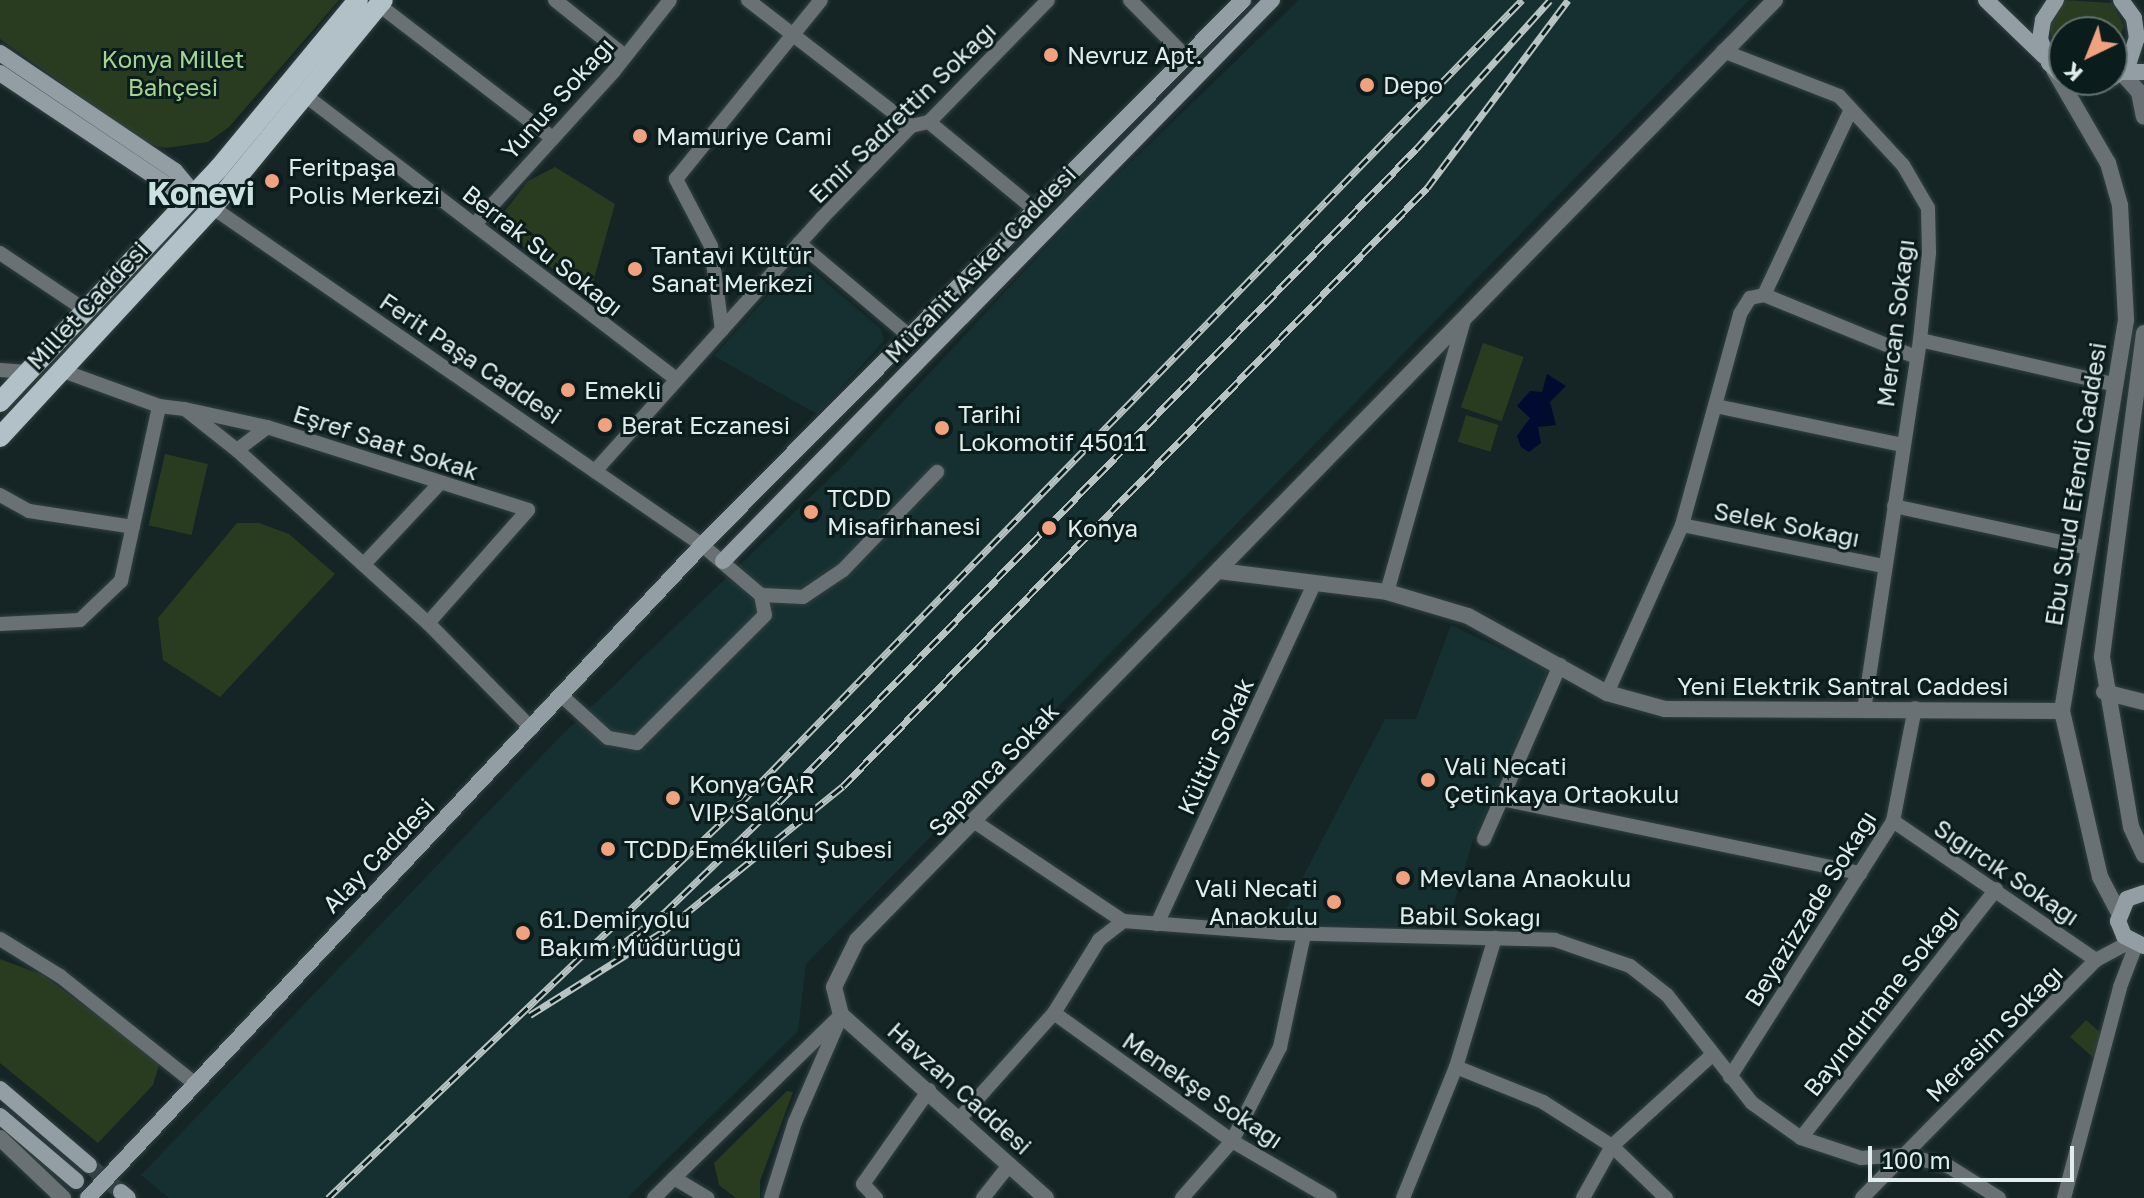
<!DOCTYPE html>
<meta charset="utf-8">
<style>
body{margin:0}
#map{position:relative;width:2144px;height:1198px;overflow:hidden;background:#152526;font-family:"Golos Text",sans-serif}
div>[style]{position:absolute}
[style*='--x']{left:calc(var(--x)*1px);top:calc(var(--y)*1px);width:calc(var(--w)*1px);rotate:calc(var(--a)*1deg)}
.built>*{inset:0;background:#163031}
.green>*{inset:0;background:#293c20;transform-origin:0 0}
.water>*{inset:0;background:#000b2f}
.secondary-tunnel>*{height:16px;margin-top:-8px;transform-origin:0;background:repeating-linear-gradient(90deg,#344344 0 16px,transparent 0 24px)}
.roads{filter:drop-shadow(0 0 2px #324142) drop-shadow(0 0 2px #324142)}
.minor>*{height:14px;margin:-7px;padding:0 7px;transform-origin:7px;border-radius:7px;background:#6a7174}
.tertiary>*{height:16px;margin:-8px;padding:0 8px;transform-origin:8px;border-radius:8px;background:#6a7174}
.secondary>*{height:16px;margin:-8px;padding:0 8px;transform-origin:8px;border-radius:8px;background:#939ea4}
.primary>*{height:20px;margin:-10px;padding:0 10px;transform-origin:10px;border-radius:10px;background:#b2c1c8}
.rail>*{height:7px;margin-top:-3.5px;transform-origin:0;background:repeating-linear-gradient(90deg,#0b1c1c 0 12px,#b8c4c4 0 24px);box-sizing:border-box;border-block:2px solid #b8c4c4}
.dots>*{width:22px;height:22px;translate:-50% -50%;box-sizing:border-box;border:4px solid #0b1c1c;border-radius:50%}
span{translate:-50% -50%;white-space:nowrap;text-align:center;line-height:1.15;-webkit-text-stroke:6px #0b1c1c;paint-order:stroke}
.poi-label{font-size:24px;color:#e1ecec}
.left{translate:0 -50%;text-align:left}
.right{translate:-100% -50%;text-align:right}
.park-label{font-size:24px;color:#a4d48f}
.street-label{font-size:24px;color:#e1ecec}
.district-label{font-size:32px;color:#cce1e1;font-weight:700}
.north{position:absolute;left:2048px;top:16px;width:80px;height:80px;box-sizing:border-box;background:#0b1c1c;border:2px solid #616f6f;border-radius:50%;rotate:223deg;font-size:22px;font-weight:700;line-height:32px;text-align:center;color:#e1ecec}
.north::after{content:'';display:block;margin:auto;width:28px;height:36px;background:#f2a17e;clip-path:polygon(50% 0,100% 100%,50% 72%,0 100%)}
.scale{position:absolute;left:1868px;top:1146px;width:206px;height:36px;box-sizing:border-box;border:4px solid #e1ecec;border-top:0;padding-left:10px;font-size:24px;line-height:28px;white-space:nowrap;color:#e1ecec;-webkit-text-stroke:6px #0b1c1c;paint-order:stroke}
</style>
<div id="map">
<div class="built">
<i style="clip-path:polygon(1299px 0,1749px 0,806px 964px,798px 1031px,627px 1198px,169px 1198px,141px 1175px,558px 739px,846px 463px,1084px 207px)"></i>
<i style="clip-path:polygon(805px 264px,881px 329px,884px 341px,817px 414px,714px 356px,792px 269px)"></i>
<i style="clip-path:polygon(1451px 625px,1548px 671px,1473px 840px,1447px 926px,1278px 925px,1385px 719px,1416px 719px)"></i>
</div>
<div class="green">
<i style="clip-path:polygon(0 0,339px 0,229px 127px,208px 142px,165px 148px,145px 143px,0 39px)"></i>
<i style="clip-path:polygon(2063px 0,2112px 3px,2124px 26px,2112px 57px,2112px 32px,2064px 32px,2061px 59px,2048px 27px)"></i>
<i style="clip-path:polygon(555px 167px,615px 204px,589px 296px,494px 225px,528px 181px)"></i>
<i style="left:1483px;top:343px;width:43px;height:68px;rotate:19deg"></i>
<i style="left:1466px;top:415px;width:34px;height:28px;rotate:17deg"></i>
<i style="left:165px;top:454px;width:44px;height:73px;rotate:13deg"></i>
<i style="clip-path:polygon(237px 523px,259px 523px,289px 534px,335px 574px,220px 697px,163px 660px,158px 618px)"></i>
<i style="clip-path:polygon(0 959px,43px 975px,160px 1062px,153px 1085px,98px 1143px,0 1063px)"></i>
<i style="clip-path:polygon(2086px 1020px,2100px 1032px,2096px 1060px,2070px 1037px)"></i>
<i style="clip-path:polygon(787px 1091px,793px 1092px,760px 1181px,760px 1198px,736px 1198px,719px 1185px,714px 1163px)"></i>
</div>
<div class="water">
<i style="clip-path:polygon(1547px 374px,1566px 386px,1550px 402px,1556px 425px,1538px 427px,1541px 443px,1529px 452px,1521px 447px,1517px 436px,1530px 418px,1517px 406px,1530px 391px,1542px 392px)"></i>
</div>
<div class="secondary-tunnel">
<i style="--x:89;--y:1165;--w:42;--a:40.2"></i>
</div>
<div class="roads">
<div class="minor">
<i style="--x:555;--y:0;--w:90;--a:38.7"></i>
<i style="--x:748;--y:0;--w:206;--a:37.7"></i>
<i style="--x:1130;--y:0;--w:81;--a:45.5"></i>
<i style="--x:379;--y:5;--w:217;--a:37.5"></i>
<i style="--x:1723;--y:51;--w:124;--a:21.2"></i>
<i style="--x:1839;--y:96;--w:94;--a:47.2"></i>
<i style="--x:1903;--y:165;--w:50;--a:59.8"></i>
<i style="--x:1928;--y:208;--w:45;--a:88.7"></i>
<i style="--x:1929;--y:253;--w:87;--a:95.9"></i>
<i style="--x:1920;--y:340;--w:373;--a:98.6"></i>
<i style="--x:306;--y:96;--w:467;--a:37.4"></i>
<i style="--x:929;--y:122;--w:135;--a:39.6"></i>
<i style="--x:206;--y:203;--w:602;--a:34.59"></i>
<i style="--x:702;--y:545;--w:77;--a:40.3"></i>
<i style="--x:761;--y:595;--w:20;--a:79"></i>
<i style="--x:765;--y:615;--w:181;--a:135"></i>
<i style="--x:637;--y:743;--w:29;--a:-170"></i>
<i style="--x:608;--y:738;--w:61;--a:-137.7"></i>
<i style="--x:475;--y:224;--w:207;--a:-47.7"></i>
<i style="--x:614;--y:71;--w:90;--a:-51.7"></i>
<i style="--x:799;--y:243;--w:141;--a:40.1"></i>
<i style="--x:0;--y:253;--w:102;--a:33.8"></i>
<i style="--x:1764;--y:295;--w:205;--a:-64.9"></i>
<i style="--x:722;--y:330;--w:85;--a:-97.5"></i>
<i style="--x:711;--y:246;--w:76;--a:-117.6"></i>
<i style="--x:676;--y:179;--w:230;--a:-51"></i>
<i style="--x:1920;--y:340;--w:201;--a:12.9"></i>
<i style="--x:0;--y:370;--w:27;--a:4"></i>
<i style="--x:63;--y:371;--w:102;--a:20"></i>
<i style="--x:159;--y:406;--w:26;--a:7"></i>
<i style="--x:185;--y:409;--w:66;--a:38.3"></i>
<i style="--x:237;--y:450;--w:258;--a:42.2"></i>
<i style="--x:428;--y:623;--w:148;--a:45.5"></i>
<i style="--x:1716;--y:406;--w:190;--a:11.8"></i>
<i style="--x:189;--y:410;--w:80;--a:12.3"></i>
<i style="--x:237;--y:450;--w:38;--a:-37"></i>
<i style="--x:267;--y:427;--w:274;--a:17.6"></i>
<i style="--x:528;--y:510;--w:151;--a:131.5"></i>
<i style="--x:595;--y:471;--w:340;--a:-48.1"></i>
<i style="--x:822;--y:218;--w:128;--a:-45.9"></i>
<i style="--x:911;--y:126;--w:18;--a:-13"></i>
<i style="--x:929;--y:122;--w:170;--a:-45.7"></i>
<i style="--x:0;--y:495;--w:33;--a:29"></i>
<i style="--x:29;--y:511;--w:105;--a:8.7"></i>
<i style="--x:1894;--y:506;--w:198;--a:12.2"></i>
<i style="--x:1682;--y:525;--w:206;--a:11.5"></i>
<i style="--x:364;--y:564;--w:110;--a:-46.8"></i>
<i style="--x:1387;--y:592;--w:284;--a:-74.2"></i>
<i style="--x:761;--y:595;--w:42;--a:2.7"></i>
<i style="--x:803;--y:597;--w:48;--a:-34"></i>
<i style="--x:843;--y:570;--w:136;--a:-46.2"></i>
<i style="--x:0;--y:624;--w:80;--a:-2.9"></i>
<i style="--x:80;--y:620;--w:57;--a:-43.6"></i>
<i style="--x:121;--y:581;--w:179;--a:-77.7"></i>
<i style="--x:1607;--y:693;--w:184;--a:-65.9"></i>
<i style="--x:1682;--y:525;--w:219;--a:-74.6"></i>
<i style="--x:1740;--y:314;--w:19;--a:-58"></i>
<i style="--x:1750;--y:298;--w:14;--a:-12"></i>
<i style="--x:1764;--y:295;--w:164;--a:22.2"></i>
<i style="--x:1502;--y:799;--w:366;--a:11.7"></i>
<i style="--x:1893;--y:821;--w:246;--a:34.4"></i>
<i style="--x:975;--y:822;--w:178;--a:33.8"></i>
<i style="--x:1123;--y:921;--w:155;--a:4.4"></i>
<i style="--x:1278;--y:933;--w:277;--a:1.4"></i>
<i style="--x:1555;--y:940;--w:79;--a:19.1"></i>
<i style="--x:1630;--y:966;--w:47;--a:38.1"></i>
<i style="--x:1667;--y:995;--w:137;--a:51.8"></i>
<i style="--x:1752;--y:1103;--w:60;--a:35.5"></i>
<i style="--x:1801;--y:1138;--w:63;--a:18.4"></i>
<i style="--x:1861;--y:1158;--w:43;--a:-4"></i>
<i style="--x:1904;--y:1155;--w:45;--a:14"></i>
<i style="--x:1948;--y:1166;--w:60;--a:32.1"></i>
<i style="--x:1484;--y:839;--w:190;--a:-66.4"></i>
<i style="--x:1157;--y:924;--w:372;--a:-65.2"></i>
<i style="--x:0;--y:939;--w:70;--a:31.7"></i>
<i style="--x:60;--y:976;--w:171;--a:38.6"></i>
<i style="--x:1054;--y:1013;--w:219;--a:35.7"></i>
<i style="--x:1232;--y:1141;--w:113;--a:30.2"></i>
<i style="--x:1456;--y:1067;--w:94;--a:21.9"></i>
<i style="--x:1543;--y:1102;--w:82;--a:32.5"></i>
<i style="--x:1612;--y:1146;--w:75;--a:43.9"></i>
<i style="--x:1730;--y:1077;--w:303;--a:-57.5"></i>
<i style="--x:1893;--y:821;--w:115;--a:-79"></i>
<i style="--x:961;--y:1117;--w:140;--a:-48.2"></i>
<i style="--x:1054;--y:1013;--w:86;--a:-58.3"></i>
<i style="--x:1099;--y:940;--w:31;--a:-38"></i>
<i style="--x:1801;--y:1138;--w:316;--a:-51.9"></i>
<i style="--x:674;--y:1178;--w:233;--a:-44.3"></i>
<i style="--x:654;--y:1198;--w:28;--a:-45"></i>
<i style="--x:674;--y:1178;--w:39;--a:31"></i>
<i style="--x:771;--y:1198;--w:80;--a:-72.5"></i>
<i style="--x:795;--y:1122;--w:108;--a:-66.5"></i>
<i style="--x:876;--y:1198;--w:19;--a:-133"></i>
<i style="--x:863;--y:1184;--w:115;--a:-54.9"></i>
<i style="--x:983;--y:1198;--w:43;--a:-51.5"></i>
<i style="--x:1182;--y:1198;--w:76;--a:-48.7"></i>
<i style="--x:1232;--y:1141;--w:106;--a:-62.9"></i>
<i style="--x:1280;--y:1047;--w:116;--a:-78"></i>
<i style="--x:1403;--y:1198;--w:141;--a:-68"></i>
<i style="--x:1456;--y:1067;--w:135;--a:-73.2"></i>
<i style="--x:1583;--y:1198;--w:60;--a:-60.9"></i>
<i style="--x:1612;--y:1146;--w:135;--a:-42.3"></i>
<i style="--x:1862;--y:1198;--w:334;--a:-45.5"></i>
<i style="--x:2096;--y:960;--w:38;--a:-28"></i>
<i style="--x:2064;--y:1198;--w:218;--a:-75.1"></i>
<i style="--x:2120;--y:987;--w:45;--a:-69.1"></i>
</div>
<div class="tertiary">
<i style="--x:2054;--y:70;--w:108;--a:59.9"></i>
<i style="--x:2108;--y:163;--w:44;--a:74.1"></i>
<i style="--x:2120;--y:205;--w:115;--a:87"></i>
<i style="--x:2126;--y:320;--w:396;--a:99.3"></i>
<i style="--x:2062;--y:711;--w:170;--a:77.1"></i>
<i style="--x:2100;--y:877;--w:41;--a:62.2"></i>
<i style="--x:2121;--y:72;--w:27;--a:48"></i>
<i style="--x:2139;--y:92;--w:25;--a:79"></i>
<i style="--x:2144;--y:333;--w:327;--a:97.4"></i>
<i style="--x:2102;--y:657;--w:172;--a:80.3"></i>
<i style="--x:2131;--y:827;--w:31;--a:65"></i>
<i style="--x:1219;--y:571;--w:169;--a:7.1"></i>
<i style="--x:1387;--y:592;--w:84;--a:16.5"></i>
<i style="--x:1468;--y:616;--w:159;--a:29"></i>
<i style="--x:1607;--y:693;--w:60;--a:15.4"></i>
<i style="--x:1665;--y:709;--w:397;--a:0.3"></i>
<i style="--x:2104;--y:692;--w:41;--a:14"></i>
<i style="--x:0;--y:1138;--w:87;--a:43.6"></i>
<i style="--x:1046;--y:1198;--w:275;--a:-138.2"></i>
<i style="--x:841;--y:1015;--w:29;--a:-104"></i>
<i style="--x:834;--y:987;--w:52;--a:-63.9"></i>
<i style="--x:857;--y:940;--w:1314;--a:-45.68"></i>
</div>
<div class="secondary">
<i style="--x:1986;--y:0;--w:81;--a:44"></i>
<i style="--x:2056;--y:0;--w:24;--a:123"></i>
<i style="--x:2043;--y:20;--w:19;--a:99"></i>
<i style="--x:2040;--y:39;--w:26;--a:69"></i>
<i style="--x:2049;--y:63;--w:21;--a:43"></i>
<i style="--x:0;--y:53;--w:211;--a:34"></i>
<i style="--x:175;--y:171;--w:30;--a:50"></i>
<i style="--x:2121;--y:72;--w:23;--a:0"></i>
<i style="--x:0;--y:73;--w:214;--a:33.8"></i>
<i style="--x:178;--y:192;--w:16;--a:7"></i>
<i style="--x:2112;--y:78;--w:21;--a:-39"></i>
<i style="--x:2128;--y:65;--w:28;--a:-72"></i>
<i style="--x:2137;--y:38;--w:20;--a:-99"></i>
<i style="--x:2134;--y:18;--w:22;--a:-126"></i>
<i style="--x:2069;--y:80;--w:18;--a:13"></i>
<i style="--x:2087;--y:84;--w:21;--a:-11"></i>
<i style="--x:723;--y:561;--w:785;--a:-45.62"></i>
<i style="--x:2144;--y:893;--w:18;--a:161"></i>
<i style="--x:2127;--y:899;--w:24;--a:112"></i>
<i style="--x:2118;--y:921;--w:16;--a:68"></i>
<i style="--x:2124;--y:936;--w:22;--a:27"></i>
<i style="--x:0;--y:1089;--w:117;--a:40.5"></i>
<i style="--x:0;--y:1116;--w:100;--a:40.5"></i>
<i style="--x:121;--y:1192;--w:9;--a:41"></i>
<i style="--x:88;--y:1198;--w:896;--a:-46.76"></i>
<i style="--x:702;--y:545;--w:768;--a:-45.21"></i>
</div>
<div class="primary">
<i style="--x:0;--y:402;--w:320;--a:-46.9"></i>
<i style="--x:219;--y:168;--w:218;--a:-50.4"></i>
<i style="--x:0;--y:437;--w:312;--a:-47.2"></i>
<i style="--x:212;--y:208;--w:269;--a:-50.6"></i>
</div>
</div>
<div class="rail">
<i style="--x:614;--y:950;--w:64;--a:-36.7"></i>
<i style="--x:665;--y:912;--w:158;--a:-44"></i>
<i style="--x:779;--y:802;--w:912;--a:-45.71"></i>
<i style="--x:1416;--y:149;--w:200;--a:-48"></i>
<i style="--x:530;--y:1015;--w:158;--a:-32.1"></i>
<i style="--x:664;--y:931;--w:230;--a:-39"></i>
<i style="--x:843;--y:786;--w:836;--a:-45.68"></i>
<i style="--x:1427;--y:188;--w:235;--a:-53.1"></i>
<i style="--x:328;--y:1198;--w:546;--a:-43.66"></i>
<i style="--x:723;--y:821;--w:1146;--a:-45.78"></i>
</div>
<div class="dots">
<i style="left:1051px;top:55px;background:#f2a17e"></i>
<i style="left:1367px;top:85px;background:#f2a17e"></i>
<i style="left:640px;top:136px;background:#f2a17e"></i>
<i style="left:272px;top:181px;background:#f2a17e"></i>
<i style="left:635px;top:269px;background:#f2a17e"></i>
<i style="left:568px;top:390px;background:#f2a17e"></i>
<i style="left:605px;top:425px;background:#f2a17e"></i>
<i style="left:942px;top:428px;background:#f2a17e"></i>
<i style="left:811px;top:512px;background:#f2a17e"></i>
<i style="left:1049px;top:528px;background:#f2a17e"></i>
<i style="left:1428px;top:780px;background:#f2a17e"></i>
<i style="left:673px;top:798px;background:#f2a17e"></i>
<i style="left:608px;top:849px;background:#f2a17e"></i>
<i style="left:1403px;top:878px;background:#f2a17e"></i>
<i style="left:1334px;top:902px;background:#f2a17e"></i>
<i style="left:523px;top:933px;background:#f2a17e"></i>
</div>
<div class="poi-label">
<span class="left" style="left:1067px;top:55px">Nevruz Apt.</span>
<span class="left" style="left:1383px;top:85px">Depo</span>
<span class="left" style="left:656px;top:136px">Mamuriye Cami</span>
<span class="left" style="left:288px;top:181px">Feritpaşa<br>Polis Merkezi</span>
<span class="left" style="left:651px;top:269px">Tantavi Kültür<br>Sanat Merkezi</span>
<span class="left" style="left:584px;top:390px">Emekli</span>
<span class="left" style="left:958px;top:428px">Tarihi<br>Lokomotif 45011</span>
<span class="left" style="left:621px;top:425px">Berat Eczanesi</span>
<span class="left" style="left:827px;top:512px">TCDD<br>Misafirhanesi</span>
<span class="left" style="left:1067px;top:528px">Konya</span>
<span class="left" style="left:1444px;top:780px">Vali Necati<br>Çetinkaya Ortaokulu</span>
<span class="left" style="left:689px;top:798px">Konya GAR<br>VIP Salonu</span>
<span class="left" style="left:624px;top:849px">TCDD Emeklileri Şubesi</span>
<span class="left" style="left:1419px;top:878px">Mevlana Anaokulu</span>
<span class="right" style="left:1318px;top:902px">Vali Necati<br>Anaokulu</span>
<span class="left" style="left:539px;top:933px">61.Demiryolu<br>Bakım Müdürlüğü</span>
</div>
<div class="park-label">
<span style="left:173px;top:73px">Konya Millet<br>Bahçesi</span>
</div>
<div class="street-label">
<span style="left:557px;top:98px;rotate:-48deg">Yunus Sokağı</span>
<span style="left:902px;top:112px;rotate:-44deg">Emir Sadrettin Sokağı</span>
<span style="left:543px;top:250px;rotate:38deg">Berrak Su Sokağı</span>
<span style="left:980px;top:264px;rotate:-46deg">Mücahit Asker Caddesi</span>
<span style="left:87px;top:305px;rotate:-47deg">Millet Caddesi</span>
<span style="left:1895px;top:323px;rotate:-83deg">Mercan Sokağı</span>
<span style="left:471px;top:358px;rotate:34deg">Ferit Paşa Caddesi</span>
<span style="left:386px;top:442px;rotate:18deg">Eşref Saat Sokak</span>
<span style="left:2075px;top:484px;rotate:-81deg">Ebu Suud Efendi Caddesi</span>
<span style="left:1787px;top:524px;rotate:11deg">Selek Sokağı</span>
<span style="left:1843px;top:686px">Yeni Elektrik Santral Caddesi</span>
<span style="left:1215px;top:746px;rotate:-65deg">Kültür Sokak</span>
<span style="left:993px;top:769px;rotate:-46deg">Sapanca Sokak</span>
<span style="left:378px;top:855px;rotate:-46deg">Alay Caddesi</span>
<span style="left:2007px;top:872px;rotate:34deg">Sığırcık Sokağı</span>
<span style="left:1810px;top:908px;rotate:-58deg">Beyazizzade Sokağı</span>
<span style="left:1470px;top:916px;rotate:1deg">Babil Sokağı</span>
<span style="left:1881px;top:1000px;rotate:-52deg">Bayındırhane Sokağı</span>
<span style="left:1994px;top:1033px;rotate:-45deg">Merasim Sokağı</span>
<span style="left:960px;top:1088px;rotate:42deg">Havzan Caddesi</span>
<span style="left:1203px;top:1090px;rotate:34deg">Menekşe Sokağı</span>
</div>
<div class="district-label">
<span style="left:201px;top:193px">Konevi</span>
</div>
<div class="north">K</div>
<div class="scale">100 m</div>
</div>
